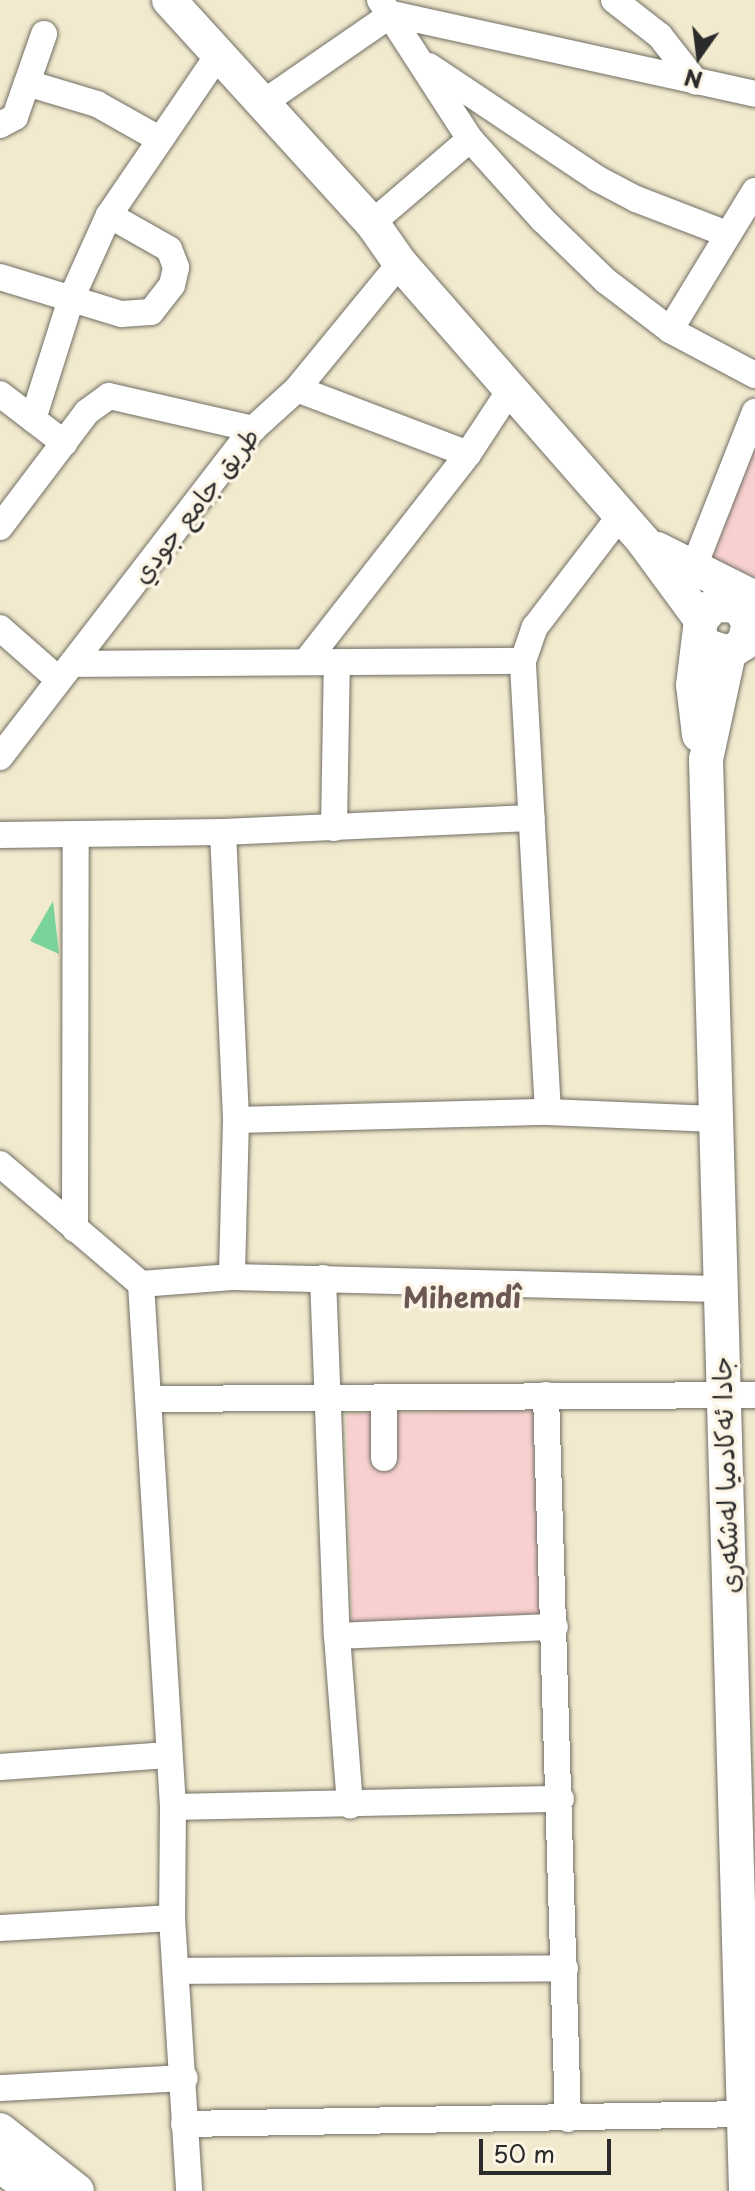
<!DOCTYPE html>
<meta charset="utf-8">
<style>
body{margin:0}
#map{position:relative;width:755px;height:2191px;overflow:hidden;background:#f2eace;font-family:"Playpen Sans","Playpen Sans Arabic",sans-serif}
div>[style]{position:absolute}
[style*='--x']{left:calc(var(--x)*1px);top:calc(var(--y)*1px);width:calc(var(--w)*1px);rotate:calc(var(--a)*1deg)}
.built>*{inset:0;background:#f7d0cf}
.green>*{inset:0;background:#7ad39a}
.roads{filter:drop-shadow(0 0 2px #716e64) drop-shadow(0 0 2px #716e64)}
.minor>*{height:26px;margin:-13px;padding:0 13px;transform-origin:13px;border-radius:13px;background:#fff}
.major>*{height:34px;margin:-17px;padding:0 17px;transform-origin:17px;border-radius:17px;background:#fff}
span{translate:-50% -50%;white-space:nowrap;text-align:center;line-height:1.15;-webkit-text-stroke:7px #fcf5e5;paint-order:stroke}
.street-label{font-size:26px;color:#2b2b2b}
.neighbourhood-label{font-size:28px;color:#6b5853;font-weight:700}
.north{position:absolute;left:659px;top:16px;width:80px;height:80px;-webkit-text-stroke:6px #fcf5e5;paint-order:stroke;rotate:194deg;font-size:22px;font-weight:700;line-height:32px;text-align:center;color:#2b2b2b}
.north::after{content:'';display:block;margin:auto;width:28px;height:36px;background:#2b2b2b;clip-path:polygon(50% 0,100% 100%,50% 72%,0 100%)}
.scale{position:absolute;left:479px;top:2139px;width:132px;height:36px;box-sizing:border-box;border:4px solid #2b2b2b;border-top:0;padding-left:10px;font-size:24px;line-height:28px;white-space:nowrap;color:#2b2b2b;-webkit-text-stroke:6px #fcf5e5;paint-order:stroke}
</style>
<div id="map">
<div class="built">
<div style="clip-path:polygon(755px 445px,755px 577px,712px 561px)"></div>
<div style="clip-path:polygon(538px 1409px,544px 1620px,352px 1625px,346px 1414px)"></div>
</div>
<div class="green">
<div style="clip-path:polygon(53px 901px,59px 954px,30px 941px)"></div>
</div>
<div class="roads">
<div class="minor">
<div style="--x:380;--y:0;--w:166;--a:57.1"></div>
<div style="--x:470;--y:139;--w:109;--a:48"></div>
<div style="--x:543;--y:220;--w:88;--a:44.1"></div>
<div style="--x:606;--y:281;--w:81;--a:37.4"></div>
<div style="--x:670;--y:330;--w:96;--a:27.9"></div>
<div style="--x:614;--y:0;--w:58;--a:38"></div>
<div style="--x:660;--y:36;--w:58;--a:52"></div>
<div style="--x:429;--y:66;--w:201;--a:33.8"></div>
<div style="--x:596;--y:178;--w:45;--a:27.7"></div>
<div style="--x:636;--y:199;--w:97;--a:21"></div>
<div style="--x:27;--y:83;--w:73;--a:16.7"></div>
<div style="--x:97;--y:104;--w:71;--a:29.4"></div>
<div style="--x:260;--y:105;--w:160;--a:-34.6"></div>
<div style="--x:392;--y:14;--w:372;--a:12.4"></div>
<div style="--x:0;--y:125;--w:17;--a:-28"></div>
<div style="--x:15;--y:117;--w:88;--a:-70.7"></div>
<div style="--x:372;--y:223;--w:129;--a:-40.6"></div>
<div style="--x:0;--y:277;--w:127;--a:17"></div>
<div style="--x:121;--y:314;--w:30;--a:-4"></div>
<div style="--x:151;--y:312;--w:34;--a:-52"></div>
<div style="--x:172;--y:285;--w:18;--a:-77"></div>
<div style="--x:176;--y:267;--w:19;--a:-111"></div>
<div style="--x:169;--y:249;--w:69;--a:-150.5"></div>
<div style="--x:670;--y:330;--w:163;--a:-58.6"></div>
<div style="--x:297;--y:389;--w:183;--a:20.8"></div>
<div style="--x:0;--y:394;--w:81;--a:37.4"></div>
<div style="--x:33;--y:419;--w:126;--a:-72.4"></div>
<div style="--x:71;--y:299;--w:92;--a:-65.7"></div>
<div style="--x:109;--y:215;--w:194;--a:-55.7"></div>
<div style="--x:0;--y:527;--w:144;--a:-52.9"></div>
<div style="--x:87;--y:412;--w:27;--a:-36"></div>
<div style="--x:109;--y:396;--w:148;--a:12.9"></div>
<div style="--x:693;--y:569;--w:169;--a:-68.5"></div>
<div style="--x:0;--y:628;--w:77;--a:41.3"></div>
<div style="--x:308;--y:659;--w:260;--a:-52"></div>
<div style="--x:468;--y:454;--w:77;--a:-56.7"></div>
<div style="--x:72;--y:664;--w:451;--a:-0.4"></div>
<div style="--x:0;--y:757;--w:414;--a:-52.4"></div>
<div style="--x:253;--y:429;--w:59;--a:-42.3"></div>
<div style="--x:297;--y:389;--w:163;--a:-50.7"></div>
<div style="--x:334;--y:828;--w:165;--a:-89"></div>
<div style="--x:223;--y:832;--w:288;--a:87.4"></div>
<div style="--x:236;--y:1120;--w:157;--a:91.5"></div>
<div style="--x:0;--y:835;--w:223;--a:-0.8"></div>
<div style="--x:223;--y:832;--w:309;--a:-2.6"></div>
<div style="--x:548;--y:1112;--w:452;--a:-93.2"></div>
<div style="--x:523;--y:661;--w:36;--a:-71"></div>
<div style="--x:535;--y:627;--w:138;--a:-52.6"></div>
<div style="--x:236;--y:1120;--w:312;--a:-1.5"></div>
<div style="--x:548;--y:1112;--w:166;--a:2.4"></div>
<div style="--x:0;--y:1164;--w:185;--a:40.4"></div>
<div style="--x:141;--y:1284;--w:524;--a:86.5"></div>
<div style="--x:173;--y:1807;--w:111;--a:90.5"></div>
<div style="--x:172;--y:1918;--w:274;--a:86.4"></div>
<div style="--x:75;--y:1229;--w:395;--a:-89.9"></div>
<div style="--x:323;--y:1278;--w:358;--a:87.8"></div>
<div style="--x:337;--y:1636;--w:170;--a:85.6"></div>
<div style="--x:141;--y:1284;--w:91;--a:-4.4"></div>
<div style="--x:232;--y:1277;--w:487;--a:1.4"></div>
<div style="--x:546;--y:1395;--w:724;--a:88.26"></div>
<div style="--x:384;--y:1397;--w:61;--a:90"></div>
<div style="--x:149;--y:1399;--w:606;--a:-0.38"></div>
<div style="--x:337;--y:1636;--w:218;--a:-2.4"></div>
<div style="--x:0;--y:1767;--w:166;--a:-4.1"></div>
<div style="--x:173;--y:1807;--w:388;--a:-1.2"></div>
<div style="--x:0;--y:1928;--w:172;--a:-3.3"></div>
<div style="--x:176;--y:1971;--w:389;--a:-0.4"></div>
<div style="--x:0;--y:2088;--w:185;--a:-3.1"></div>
<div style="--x:184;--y:2124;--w:559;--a:-1.02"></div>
</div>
<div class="major">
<div style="--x:169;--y:0;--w:302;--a:47.7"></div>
<div style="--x:372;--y:223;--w:49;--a:55"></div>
<div style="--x:400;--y:263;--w:369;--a:48.8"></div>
<div style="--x:643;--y:541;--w:98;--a:53.7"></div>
<div style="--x:657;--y:549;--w:110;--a:26.6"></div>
<div style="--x:729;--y:653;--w:108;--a:102.2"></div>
<div style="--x:706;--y:759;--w:1433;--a:88.4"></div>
<div style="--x:699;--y:735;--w:50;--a:-96.8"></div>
<div style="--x:693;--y:685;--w:65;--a:-83"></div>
<div style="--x:701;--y:620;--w:20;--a:-49"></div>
<div style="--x:714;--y:605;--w:24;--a:2"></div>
<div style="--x:738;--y:606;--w:20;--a:57"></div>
<div style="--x:749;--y:623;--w:21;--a:104"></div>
<div style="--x:744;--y:643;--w:18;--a:146"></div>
<div style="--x:729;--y:653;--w:20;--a:-162"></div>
<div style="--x:0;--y:2130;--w:98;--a:38.4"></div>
<div style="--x:0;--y:2165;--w:42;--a:38.2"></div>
</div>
</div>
<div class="street-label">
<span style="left:195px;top:505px;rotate:-52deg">طريق جامع جودي</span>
<span style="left:725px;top:1475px;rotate:-92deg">جادا ئه‌كادميا له‌شكه‌رى</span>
</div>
<div class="neighbourhood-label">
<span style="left:462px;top:1297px">Mihemdî</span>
</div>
<div class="north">N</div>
<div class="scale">50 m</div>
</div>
